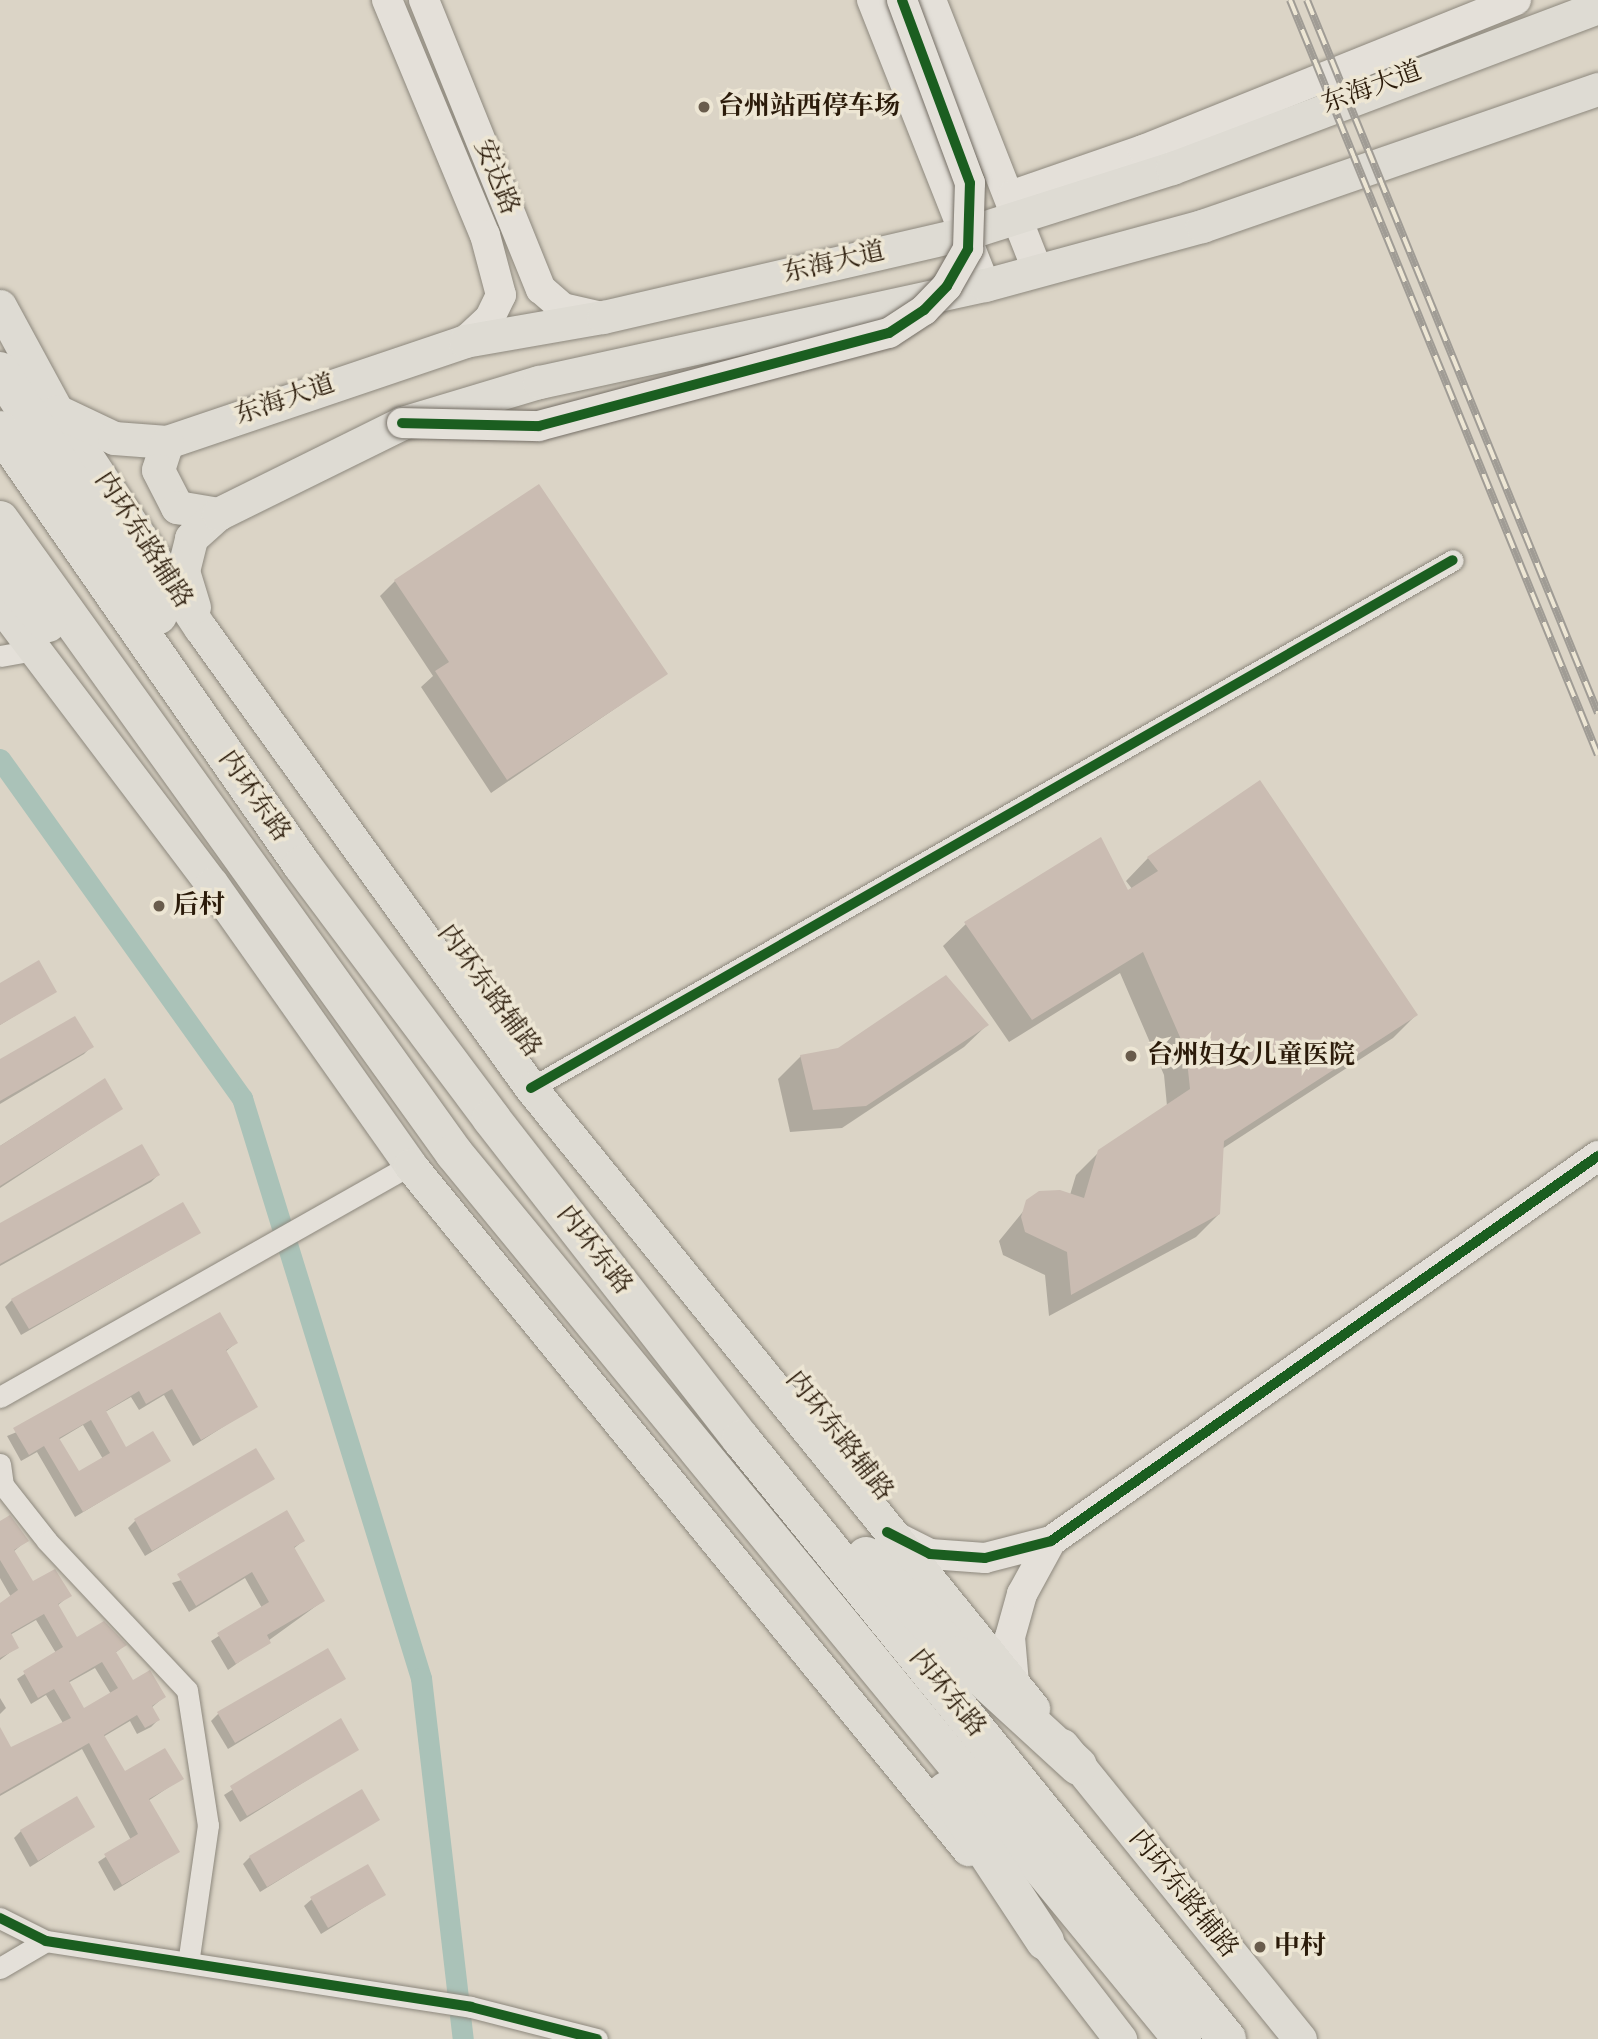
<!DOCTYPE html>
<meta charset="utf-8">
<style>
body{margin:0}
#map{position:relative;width:1598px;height:2039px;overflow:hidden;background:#dbd4c6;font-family:"IM FELL DW Pica","Noto Serif SC",serif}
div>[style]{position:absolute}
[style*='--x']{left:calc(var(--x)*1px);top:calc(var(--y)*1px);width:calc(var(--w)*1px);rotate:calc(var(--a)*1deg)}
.shadow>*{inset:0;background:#0003}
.canal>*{height:21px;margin:-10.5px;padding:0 10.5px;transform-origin:10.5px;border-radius:10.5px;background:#aac2b8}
.building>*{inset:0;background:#cabcb2}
.roads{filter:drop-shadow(0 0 2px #8d887d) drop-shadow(0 0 2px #8d887d)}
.street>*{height:21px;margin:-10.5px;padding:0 10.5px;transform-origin:10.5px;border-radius:10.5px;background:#e4e0d9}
.secondary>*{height:30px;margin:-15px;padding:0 15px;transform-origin:15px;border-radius:15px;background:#e4e0d9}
.primary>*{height:33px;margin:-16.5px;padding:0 16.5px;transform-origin:16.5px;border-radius:16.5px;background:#dedbd3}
.highway>*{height:38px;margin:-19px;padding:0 19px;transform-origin:19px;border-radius:19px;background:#dedbd3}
.rail>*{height:8px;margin-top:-4px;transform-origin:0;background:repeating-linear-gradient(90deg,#ede6d4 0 16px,#a09c95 0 32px);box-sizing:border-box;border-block:2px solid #a09c95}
.bridges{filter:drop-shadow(0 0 2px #746e65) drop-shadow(0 0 2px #746e65)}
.secondary-bridge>*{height:30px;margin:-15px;padding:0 15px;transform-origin:15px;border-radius:15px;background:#e4e0d9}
.cycleway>*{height:10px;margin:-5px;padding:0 5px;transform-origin:5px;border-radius:5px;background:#1b5e20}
.dots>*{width:19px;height:19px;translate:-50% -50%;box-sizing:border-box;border:4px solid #ede6d4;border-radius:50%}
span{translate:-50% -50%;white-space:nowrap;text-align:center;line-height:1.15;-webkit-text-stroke:7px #ede6d4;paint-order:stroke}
.street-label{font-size:26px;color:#2b1b0a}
.poi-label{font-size:26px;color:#2b1b0a;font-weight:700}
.left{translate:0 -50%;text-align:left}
</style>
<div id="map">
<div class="shadow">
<div style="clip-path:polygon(395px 581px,666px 674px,491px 793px,421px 687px,433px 676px,380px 596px)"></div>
<div style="clip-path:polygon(1148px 858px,1416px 1015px,1393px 1038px,1222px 1149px,1219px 1214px,1196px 1237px,1049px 1316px,1045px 1275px,1003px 1255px,999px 1241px,1039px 1192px,1070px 1195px,1076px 1175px,1099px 1152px,1167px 1106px,1164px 1075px,1120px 973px,1009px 1042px,943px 946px,966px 924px,1128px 893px,1133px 890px,1126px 881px)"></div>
<div style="clip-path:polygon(0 986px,55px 991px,0 1025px)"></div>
<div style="clip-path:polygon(987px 1025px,964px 1047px,842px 1128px,790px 1132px,778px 1079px,801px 1056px)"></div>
<div style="clip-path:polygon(91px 1047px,84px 1054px,0 1104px,0 1064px)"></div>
<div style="clip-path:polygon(104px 1080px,121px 1109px,0 1188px,0 1146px)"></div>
<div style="clip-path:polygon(158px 1175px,151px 1182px,0 1266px,0 1225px)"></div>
<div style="clip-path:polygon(199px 1233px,21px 1335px,5px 1307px,12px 1300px)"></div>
<div style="clip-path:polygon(evenodd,236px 1343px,225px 1352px,256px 1406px,193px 1446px,164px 1395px,139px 1410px,131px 1397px,105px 1412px,126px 1449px,168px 1461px,75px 1517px,37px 1452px,21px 1461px,7px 1436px,236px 1343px,83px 1425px,103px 1459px,78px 1474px,58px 1440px,83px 1425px)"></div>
<div style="clip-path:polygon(272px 1479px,145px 1556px,128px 1528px,135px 1521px)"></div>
<div style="clip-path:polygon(evenodd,0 1523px,26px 1541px,13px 1552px,33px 1584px,70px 1595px,57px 1606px,77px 1640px,125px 1645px,115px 1653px,132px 1682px,164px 1697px,151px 1708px,158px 1720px,151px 1727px,137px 1734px,130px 1721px,103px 1737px,124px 1773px,181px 1779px,148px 1801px,178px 1852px,114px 1891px,98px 1862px,131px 1840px,82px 1749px,0 1796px,0 1731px,10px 1749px,63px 1723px,46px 1695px,31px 1704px,17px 1679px,56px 1653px,36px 1620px,10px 1635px,17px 1647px,0 1660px,0 1604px,11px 1597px,0 1578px,0 1523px,95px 1668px,111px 1694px,84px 1710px,68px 1683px,95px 1668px)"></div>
<div style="clip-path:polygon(303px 1541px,293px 1549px,323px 1601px,228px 1670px,211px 1641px,262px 1608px,245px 1578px,189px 1612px,172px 1583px)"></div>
<div style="clip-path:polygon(344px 1679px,228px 1749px,211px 1721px,218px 1714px)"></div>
<div style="clip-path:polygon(0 1698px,6px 1708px,0 1714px)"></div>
<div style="clip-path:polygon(340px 1721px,357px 1749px,240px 1822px,224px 1795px)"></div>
<div style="clip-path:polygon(378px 1819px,260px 1892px,243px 1864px,250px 1857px)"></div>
<div style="clip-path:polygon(93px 1827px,30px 1867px,14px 1838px,21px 1831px)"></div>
<div style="clip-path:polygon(384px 1895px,321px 1934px,304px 1906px,312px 1899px)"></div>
</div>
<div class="canal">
<div style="--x:0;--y:759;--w:417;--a:54.5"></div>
<div style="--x:242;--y:1098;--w:607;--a:72.85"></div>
<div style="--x:421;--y:1678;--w:363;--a:83.4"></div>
</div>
<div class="building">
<div style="clip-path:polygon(539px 484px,668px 674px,507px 780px,435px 671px,449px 662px,394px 580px)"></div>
<div style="clip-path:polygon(1260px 780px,1418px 1015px,1224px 1141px,1220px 1214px,1071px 1295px,1067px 1252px,1025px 1232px,1021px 1217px,1026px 1200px,1039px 1191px,1060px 1190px,1084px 1198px,1098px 1150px,1190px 1089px,1186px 1051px,1143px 952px,1032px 1020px,964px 922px,1101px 837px,1128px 890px,1158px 871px,1147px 857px)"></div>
<div style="clip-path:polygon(39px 960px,57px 992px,0 1025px,0 983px)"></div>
<div style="clip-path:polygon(946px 975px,989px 1025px,866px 1106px,813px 1110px,800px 1055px,838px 1048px)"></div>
<div style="clip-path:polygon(75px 1016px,94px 1047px,0 1101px,0 1059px)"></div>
<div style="clip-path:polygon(105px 1078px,123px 1109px,0 1186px,0 1146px)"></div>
<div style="clip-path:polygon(142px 1144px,160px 1175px,0 1264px,0 1223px)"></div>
<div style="clip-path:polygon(183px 1202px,201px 1233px,29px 1329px,11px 1299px)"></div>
<div style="clip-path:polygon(evenodd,220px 1312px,238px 1343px,226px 1350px,258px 1407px,201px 1440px,172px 1389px,146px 1404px,139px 1391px,106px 1411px,126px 1447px,153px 1431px,171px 1461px,83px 1512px,44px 1446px,29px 1455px,13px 1428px,220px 1312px,91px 1420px,110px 1453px,79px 1471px,59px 1438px,91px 1420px)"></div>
<div style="clip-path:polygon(256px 1448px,275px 1479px,152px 1551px,134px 1519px)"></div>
<div style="clip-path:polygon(287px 1510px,305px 1541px,294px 1547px,325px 1601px,267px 1635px,271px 1643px,236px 1664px,217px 1633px,269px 1602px,252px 1572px,196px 1606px,177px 1574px)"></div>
<div style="clip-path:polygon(evenodd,10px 1515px,29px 1541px,14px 1550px,33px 1581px,55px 1569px,72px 1596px,58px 1604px,77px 1637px,104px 1621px,127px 1645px,116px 1652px,133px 1680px,150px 1670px,166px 1697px,152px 1706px,160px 1720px,145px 1728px,137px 1715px,104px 1735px,125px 1771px,165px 1748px,184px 1779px,149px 1799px,180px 1852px,122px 1885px,104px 1854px,138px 1834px,89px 1743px,0 1794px,0 1727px,11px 1747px,71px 1718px,54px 1689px,38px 1698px,23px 1671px,63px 1647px,44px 1614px,11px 1633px,19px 1648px,0 1658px,0 1603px,18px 1590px,0 1560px,0 1521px,10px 1515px,102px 1662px,118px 1688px,84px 1708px,69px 1681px,102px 1662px)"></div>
<div style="clip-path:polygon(328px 1648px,346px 1679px,235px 1743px,217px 1712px)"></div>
<div style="clip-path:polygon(341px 1718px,359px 1750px,247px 1816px,230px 1786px)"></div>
<div style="clip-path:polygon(362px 1789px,380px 1820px,267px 1887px,249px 1856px)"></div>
<div style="clip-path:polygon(77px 1796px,95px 1827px,38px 1861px,20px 1830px)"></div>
<div style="clip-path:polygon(368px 1864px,386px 1895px,328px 1928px,310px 1897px)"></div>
</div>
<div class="roads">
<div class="street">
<div style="--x:0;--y:656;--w:40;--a:-10"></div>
<div style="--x:531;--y:1088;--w:1062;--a:-29.8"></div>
<div style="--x:0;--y:1397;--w:471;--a:-29.5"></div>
<div style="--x:0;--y:1464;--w:21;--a:82"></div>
<div style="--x:3;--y:1485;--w:71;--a:51.8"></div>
<div style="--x:47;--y:1541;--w:204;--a:46.8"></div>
<div style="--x:187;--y:1690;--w:137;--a:81.2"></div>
<div style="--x:208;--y:1825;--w:139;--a:98.2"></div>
<div style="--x:0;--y:1918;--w:51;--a:26.6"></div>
<div style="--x:46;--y:1941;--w:430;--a:8.8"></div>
<div style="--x:471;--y:2007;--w:130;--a:14.3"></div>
<div style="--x:0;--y:1968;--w:53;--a:-30.4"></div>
</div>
<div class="secondary">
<div style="--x:387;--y:0;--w:255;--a:67.4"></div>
<div style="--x:485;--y:235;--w:62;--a:75.1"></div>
<div style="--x:501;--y:295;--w:25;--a:116"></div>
<div style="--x:490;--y:318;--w:34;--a:137"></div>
<div style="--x:424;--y:0;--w:312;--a:68"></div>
<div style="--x:541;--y:289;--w:29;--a:41"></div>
<div style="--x:563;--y:308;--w:37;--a:13"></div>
<div style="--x:872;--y:0;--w:307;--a:68.4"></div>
<div style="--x:931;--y:0;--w:289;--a:68.5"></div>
<div style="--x:1013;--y:195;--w:138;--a:-19.1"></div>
<div style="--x:1143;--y:150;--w:402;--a:-21.9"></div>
<div style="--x:894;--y:1536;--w:40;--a:26.6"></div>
<div style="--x:930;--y:1554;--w:55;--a:4.2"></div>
<div style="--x:985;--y:1558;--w:68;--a:-14.4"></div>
<div style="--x:1051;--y:1541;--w:669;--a:-35.14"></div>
<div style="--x:1014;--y:1683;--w:46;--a:-95"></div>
<div style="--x:1010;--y:1637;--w:45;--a:-74.4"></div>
<div style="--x:1022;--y:1594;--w:60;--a:-61.3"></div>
</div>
<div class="primary">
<div style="--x:0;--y:306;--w:119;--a:61.5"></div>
<div style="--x:57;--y:411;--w:261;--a:56.6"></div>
<div style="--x:201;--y:629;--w:565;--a:54.29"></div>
<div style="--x:531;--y:1088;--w:798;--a:51"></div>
<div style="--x:57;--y:411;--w:63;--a:25.3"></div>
<div style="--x:114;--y:438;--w:53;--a:4.3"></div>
<div style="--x:167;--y:442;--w:315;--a:-18.7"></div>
<div style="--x:465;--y:341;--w:140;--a:-9.9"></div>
<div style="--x:603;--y:317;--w:374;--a:-13"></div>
<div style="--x:967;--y:233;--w:215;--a:-17.6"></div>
<div style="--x:1172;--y:168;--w:455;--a:-20.7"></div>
<div style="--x:167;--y:442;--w:29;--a:108"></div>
<div style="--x:158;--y:470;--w:42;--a:62.8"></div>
<div style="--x:177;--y:507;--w:42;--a:9.7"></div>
<div style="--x:0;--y:604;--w:351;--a:52.9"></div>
<div style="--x:212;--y:884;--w:344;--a:54.8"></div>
<div style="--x:410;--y:1165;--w:883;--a:50.79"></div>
<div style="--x:194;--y:607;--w:38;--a:-107"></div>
<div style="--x:183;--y:571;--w:34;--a:-76"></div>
<div style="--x:191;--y:538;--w:36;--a:-42"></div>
<div style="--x:218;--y:514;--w:205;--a:-26.3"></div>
<div style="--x:402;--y:423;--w:143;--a:-16.7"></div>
<div style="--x:539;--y:382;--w:456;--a:-12.3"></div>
<div style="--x:985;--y:285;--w:225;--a:-15.2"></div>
<div style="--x:1202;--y:226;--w:419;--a:-19.1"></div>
<div style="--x:1062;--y:1745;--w:378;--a:51"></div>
<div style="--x:1030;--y:1922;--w:148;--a:52.4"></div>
</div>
<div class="highway">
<div style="--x:0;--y:371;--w:291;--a:57.1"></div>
<div style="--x:0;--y:430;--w:530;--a:55.23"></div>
<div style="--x:302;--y:865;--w:316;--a:53.2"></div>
<div style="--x:491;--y:1118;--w:407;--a:52.1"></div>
<div style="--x:741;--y:1439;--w:772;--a:50.99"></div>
<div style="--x:0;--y:520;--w:779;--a:54.35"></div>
<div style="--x:454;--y:1153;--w:1147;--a:50.59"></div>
<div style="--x:0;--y:569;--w:72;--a:49"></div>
<div style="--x:866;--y:1556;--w:134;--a:47.4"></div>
<div style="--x:957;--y:1655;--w:164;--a:42.5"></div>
<div style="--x:946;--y:1791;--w:180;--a:56.6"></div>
</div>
</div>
<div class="rail">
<div style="--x:1290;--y:0;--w:815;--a:67.81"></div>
<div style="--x:1307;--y:0;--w:770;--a:67.8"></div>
</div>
<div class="bridges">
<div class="secondary-bridge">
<div style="--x:402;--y:423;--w:137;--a:1.3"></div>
<div style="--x:539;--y:426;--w:362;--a:-14.9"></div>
<div style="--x:889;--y:333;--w:42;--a:-33.3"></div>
<div style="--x:924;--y:310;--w:33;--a:-46"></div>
<div style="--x:947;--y:286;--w:43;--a:-60.4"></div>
<div style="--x:968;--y:249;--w:66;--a:-88.3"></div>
<div style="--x:970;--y:183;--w:195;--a:-110.4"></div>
</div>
</div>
<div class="cycleway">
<div style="--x:402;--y:423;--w:137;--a:1.3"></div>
<div style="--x:539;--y:426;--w:362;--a:-14.9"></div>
<div style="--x:889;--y:333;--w:42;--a:-33.3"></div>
<div style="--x:924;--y:310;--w:33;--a:-46"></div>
<div style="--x:947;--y:286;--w:43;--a:-60.4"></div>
<div style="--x:968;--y:249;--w:66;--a:-88.3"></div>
<div style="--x:970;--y:183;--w:195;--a:-110.4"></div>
<div style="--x:531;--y:1088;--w:1062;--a:-29.8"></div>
<div style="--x:887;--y:1532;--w:48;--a:27.1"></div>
<div style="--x:930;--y:1554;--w:55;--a:4.2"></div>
<div style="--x:985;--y:1558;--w:68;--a:-14.4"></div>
<div style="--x:1051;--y:1541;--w:669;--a:-35.14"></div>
<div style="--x:0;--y:1918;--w:51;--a:26.6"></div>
<div style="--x:46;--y:1941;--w:430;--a:8.8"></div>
<div style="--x:471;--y:2007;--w:130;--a:14.3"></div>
</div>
<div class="dots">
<div style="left:704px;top:107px;background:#695c4c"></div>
<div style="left:159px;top:906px;background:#695c4c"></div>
<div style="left:1131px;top:1056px;background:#695c4c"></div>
<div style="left:1260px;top:1947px;background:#695c4c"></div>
</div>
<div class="street-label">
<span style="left:1372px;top:88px;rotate:-20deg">东海大道</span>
<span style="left:496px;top:177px;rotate:68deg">安达路</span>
<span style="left:834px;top:263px;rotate:-13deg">东海大道</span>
<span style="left:285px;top:400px;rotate:-19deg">东海大道</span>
<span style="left:143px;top:540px;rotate:57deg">内环东路辅路</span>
<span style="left:254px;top:796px;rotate:55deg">内环东路</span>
<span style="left:489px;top:991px;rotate:54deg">内环东路辅路</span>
<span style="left:594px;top:1250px;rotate:52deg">内环东路</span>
<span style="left:839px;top:1436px;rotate:52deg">内环东路辅路</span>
<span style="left:947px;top:1693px;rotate:51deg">内环东路</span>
<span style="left:1183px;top:1894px;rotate:51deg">内环东路辅路</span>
</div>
<div class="poi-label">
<span class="left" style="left:718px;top:107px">台州站西停车场</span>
<span class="left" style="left:173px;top:906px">后村</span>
<span class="left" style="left:1147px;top:1056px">台州妇女儿童医院</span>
<span class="left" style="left:1274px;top:1947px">中村</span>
</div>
</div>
